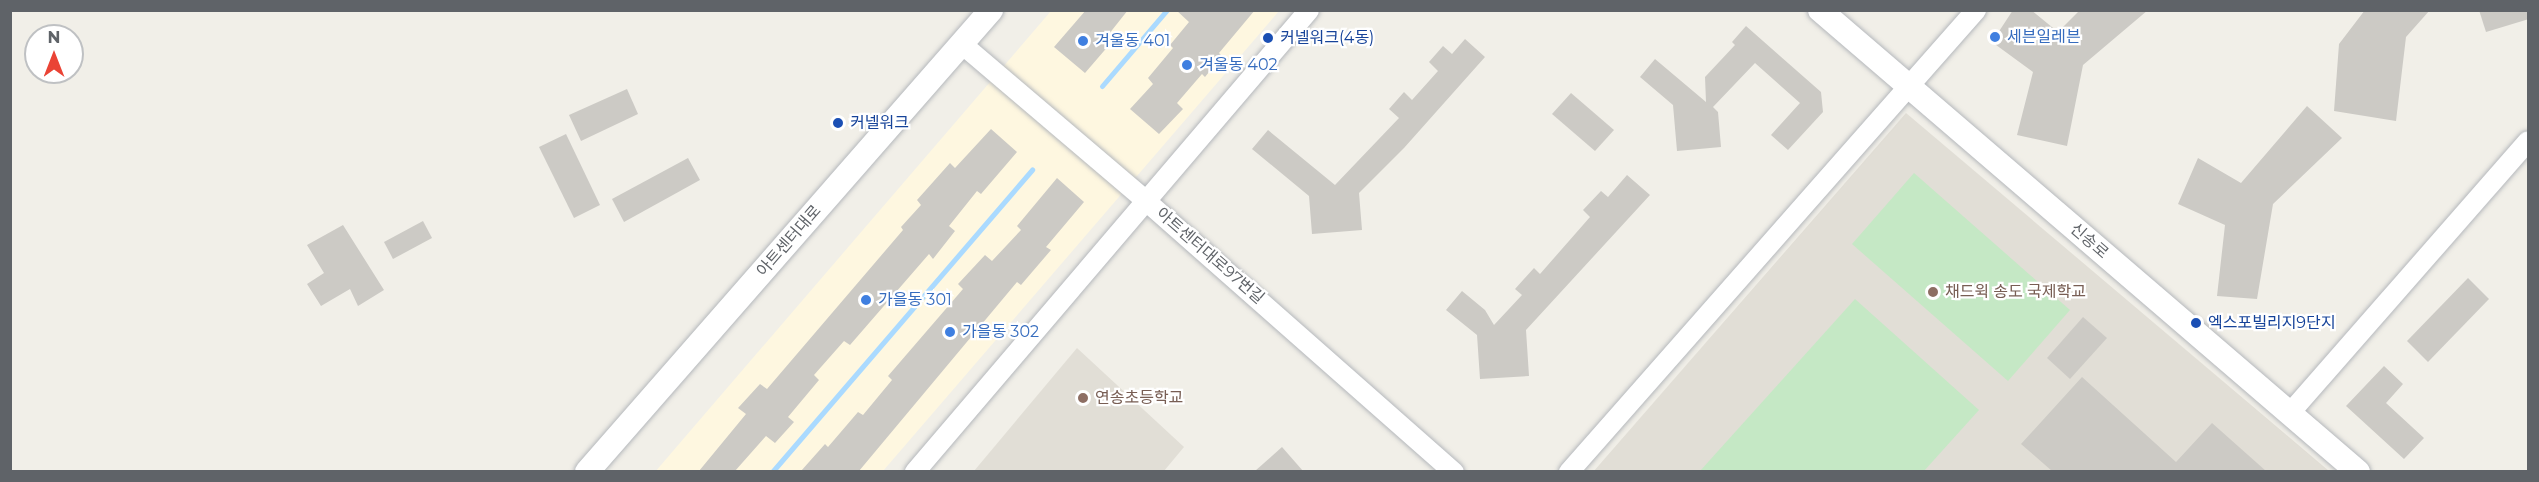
<!DOCTYPE html>
<meta charset="utf-8">
<style>
body{margin:0}
#map{position:relative;width:2539px;height:482px;overflow:hidden;background:#f1efe8;font-family:Montserrat,"Noto Sans KR",sans-serif}
div>[style]{position:absolute}
[style*='--x']{left:calc(var(--x)*1px);top:calc(var(--y)*1px);width:calc(var(--w)*1px);rotate:calc(var(--a)*1deg)}
.commercial>*{inset:0;background:#fef7e0}
.education>*{inset:0;background:#e1ded6}
.green>*{inset:0;background:#c5e8c5}
.stream>*{height:5px;margin:-2.5px;padding:0 2.5px;transform-origin:2.5px;border-radius:2.5px;background:#aadaff}
.building>*{inset:0;background:#cccac5}
.roads{filter:drop-shadow(0 0 2px #b5b8bc) drop-shadow(0 0 2px #b5b8bc)}
.minor>*{height:20px;margin:-10px;padding:0 10px;transform-origin:10px;border-radius:10px;background:#fff}
.tertiary>*{height:24px;margin:-12px;padding:0 12px;transform-origin:12px;border-radius:12px;background:#fff}
.dots>*{width:16px;height:16px;translate:-50% -50%;box-sizing:border-box;border:3px solid #fff;border-radius:50%}
span{translate:-50% -50%;white-space:nowrap;text-align:center;line-height:1.15;-webkit-text-stroke:4.5px #fff;paint-order:stroke}
.shop-label{font-size:16px;color:#366cbe}
.left{translate:0 -50%;text-align:left}
.transit-label{font-size:16px;color:#164399}
.street-label{font-size:16px;color:#5f6368}
.education-label{font-size:16px;color:#785e54}
.frame{position:absolute;inset:0;border:12px solid #5f6368;pointer-events:none}
.north{position:absolute;left:24px;top:24px;width:60px;height:60px;box-sizing:border-box;background:#fff;border:2px solid #bfc1c3;border-radius:50%;rotate:0deg;font-size:16px;font-weight:700;line-height:24px;text-align:center;color:#5f6368}
.north::after{content:'';display:block;margin:auto;width:21px;height:27px;background:#ea4335;clip-path:polygon(50% 0,100% 100%,50% 72%,0 100%)}
</style>
<div id="map">
<div class="commercial">
<div style="clip-path:polygon(1051px 11px,1279px 11px,883px 471px,655px 472px)"></div>
</div>
<div class="education">
<div style="clip-path:polygon(1906px 113px,2329px 471px,1593px 472px)"></div>
<div style="clip-path:polygon(1077px 348px,1184px 447px,1164px 471px,974px 471px)"></div>
</div>
<div class="green">
<div style="clip-path:polygon(1914px 173px,2070px 310px,2008px 381px,1852px 244px)"></div>
<div style="clip-path:polygon(1855px 299px,1979px 410px,1924px 471px,1700px 471px)"></div>
</div>
<div class="stream">
<div style="--x:1102;--y:86;--w:100;--a:-49.5"></div>
<div style="--x:772;--y:472;--w:399;--a:-49.3"></div>
</div>
<div class="building">
<div style="clip-path:polygon(1086px 10px,1128px 10px,1105px 39px,1110px 44px,1085px 73px,1054px 47px)"></div>
<div style="clip-path:polygon(1176px 10px,1255px 10px,1219px 53px,1222px 56px,1205px 77px,1202px 74px,1177px 103px,1183px 109px,1159px 134px,1130px 109px,1153px 84px,1148px 78px,1173px 48px,1170px 45px,1189px 22px)"></div>
<div style="clip-path:polygon(2013px 10px,2031px 10px,2058px 32px,2080px 10px,2148px 10px,2083px 65px,2067px 146px,2017px 135px,2033px 72px,1992px 42px)"></div>
<div style="clip-path:polygon(2365px 10px,2430px 10px,2406px 37px,2396px 121px,2334px 111px,2339px 44px)"></div>
<div style="clip-path:polygon(2479px 10px,2529px 10px,2529px 19px,2486px 32px)"></div>
<div style="clip-path:polygon(1746px 26px,1821px 92px,1823px 112px,1788px 150px,1771px 135px,1800px 103px,1755px 63px,1713px 107px,1718px 112px,1721px 147px,1677px 151px,1673px 105px,1640px 77px,1655px 59px,1706px 102px,1705px 77px,1735px 45px,1732px 42px)"></div>
<div style="clip-path:polygon(1465px 39px,1485px 57px,1404px 148px,1359px 193px,1362px 230px,1312px 234px,1309px 196px,1252px 149px,1268px 130px,1335px 185px,1399px 118px,1389px 109px,1404px 92px,1412px 100px,1438px 71px,1429px 62px,1443px 46px,1452px 54px)"></div>
<div style="clip-path:polygon(627px 89px,638px 114px,581px 141px,569px 115px)"></div>
<div style="clip-path:polygon(1571px 93px,1614px 130px,1595px 151px,1552px 114px)"></div>
<div style="clip-path:polygon(2307px 106px,2342px 138px,2273px 204px,2257px 299px,2217px 296px,2225px 225px,2178px 204px,2198px 158px,2241px 183px)"></div>
<div style="clip-path:polygon(991px 129px,1017px 152px,981px 194px,977px 191px,949px 226px,955px 231px,933px 259px,929px 254px,850px 345px,844px 341px,814px 375px,819px 380px,788px 417px,794px 422px,775px 443px,766px 436px,735px 471px,699px 471px,746px 414px,738px 408px,760px 384px,767px 389px,903px 230px,901px 227px,921px 205px,917px 200px,950px 163px,955px 168px)"></div>
<div style="clip-path:polygon(566px 134px,600px 205px,574px 218px,539px 147px)"></div>
<div style="clip-path:polygon(688px 158px,700px 180px,624px 222px,612px 199px)"></div>
<div style="clip-path:polygon(1627px 175px,1650px 195px,1526px 330px,1529px 376px,1480px 379px,1477px 335px,1446px 310px,1462px 291px,1485px 310px,1494px 325px,1522px 295px,1515px 289px,1534px 268px,1540px 274px,1590px 217px,1583px 210px,1601px 191px,1608px 197px)"></div>
<div style="clip-path:polygon(1057px 178px,1084px 202px,1046px 247px,1051px 250px,1021px 285px,1017px 282px,859px 471px,801px 471px,825px 444px,828px 447px,858px 412px,863px 415px,892px 380px,888px 376px,963px 289px,958px 284px,985px 255px,992px 261px,1021px 230px,1017px 226px)"></div>
<div style="clip-path:polygon(423px 221px,432px 238px,393px 259px,384px 242px)"></div>
<div style="clip-path:polygon(343px 225px,384px 290px,358px 306px,350px 289px,321px 306px,307px 284px,324px 273px,307px 245px)"></div>
<div style="clip-path:polygon(2468px 278px,2489px 299px,2428px 362px,2407px 341px)"></div>
<div style="clip-path:polygon(2083px 317px,2107px 338px,2070px 379px,2047px 358px)"></div>
<div style="clip-path:polygon(2384px 366px,2403px 384px,2386px 403px,2424px 438px,2404px 459px,2346px 406px)"></div>
<div style="clip-path:polygon(2082px 377px,2176px 462px,2212px 423px,2266px 471px,2052px 471px,2021px 444px)"></div>
<div style="clip-path:polygon(1282px 447px,1303px 471px,1255px 471px)"></div>
</div>
<div class="roads">
<div class="minor">
<div style="--x:962;--y:44;--w:240;--a:40.4"></div>
<div style="--x:1145;--y:200;--w:412;--a:41.4"></div>
<div style="--x:2290;--y:413;--w:361;--a:-48.8"></div>
<div style="--x:915;--y:472;--w:607;--a:-49.54"></div>
<div style="--x:1569;--y:472;--w:616;--a:-48.62"></div>
</div>
<div class="tertiary">
<div style="--x:1820;--y:10;--w:709;--a:40.65"></div>
<div style="--x:587;--y:472;--w:614;--a:-48.83"></div>
</div>
</div>
<div class="dots">
<div style="left:1995px;top:37px;background:#3f7fe0"></div>
<div style="left:1268px;top:38px;background:#1a4fb4"></div>
<div style="left:1083px;top:41px;background:#3f7fe0"></div>
<div style="left:1187px;top:65px;background:#3f7fe0"></div>
<div style="left:838px;top:123px;background:#1a4fb4"></div>
<div style="left:1933px;top:292px;background:#8d6e63"></div>
<div style="left:866px;top:300px;background:#3f7fe0"></div>
<div style="left:2196px;top:323px;background:#1a4fb4"></div>
<div style="left:950px;top:332px;background:#3f7fe0"></div>
<div style="left:1083px;top:398px;background:#8d6e63"></div>
</div>
<div class="shop-label">
<span class="left" style="left:2007px;top:37px">세븐일레븐</span>
<span class="left" style="left:1095px;top:41px">겨울동 401</span>
<span class="left" style="left:1199px;top:65px">겨울동 402</span>
<span class="left" style="left:878px;top:300px">가을동 301</span>
<span class="left" style="left:962px;top:332px">가을동 302</span>
</div>
<div class="transit-label">
<span class="left" style="left:1280px;top:38px">커넬워크(4동)</span>
<span class="left" style="left:850px;top:123px">커넬워크</span>
<span class="left" style="left:2208px;top:323px">엑스포빌리지9단지</span>
</div>
<div class="street-label">
<span style="left:789px;top:241px;rotate:-49deg">아트센터대로</span>
<span style="left:2089px;top:241px;rotate:41deg">신송로</span>
<span style="left:1210px;top:256px;rotate:41deg">아트센터대로97번길</span>
</div>
<div class="education-label">
<span class="left" style="left:1945px;top:292px">채드윅 송도 국제학교</span>
<span class="left" style="left:1095px;top:398px">연송초등학교</span>
</div>
<div class="frame"></div>
<div class="north">N</div>
</div>
